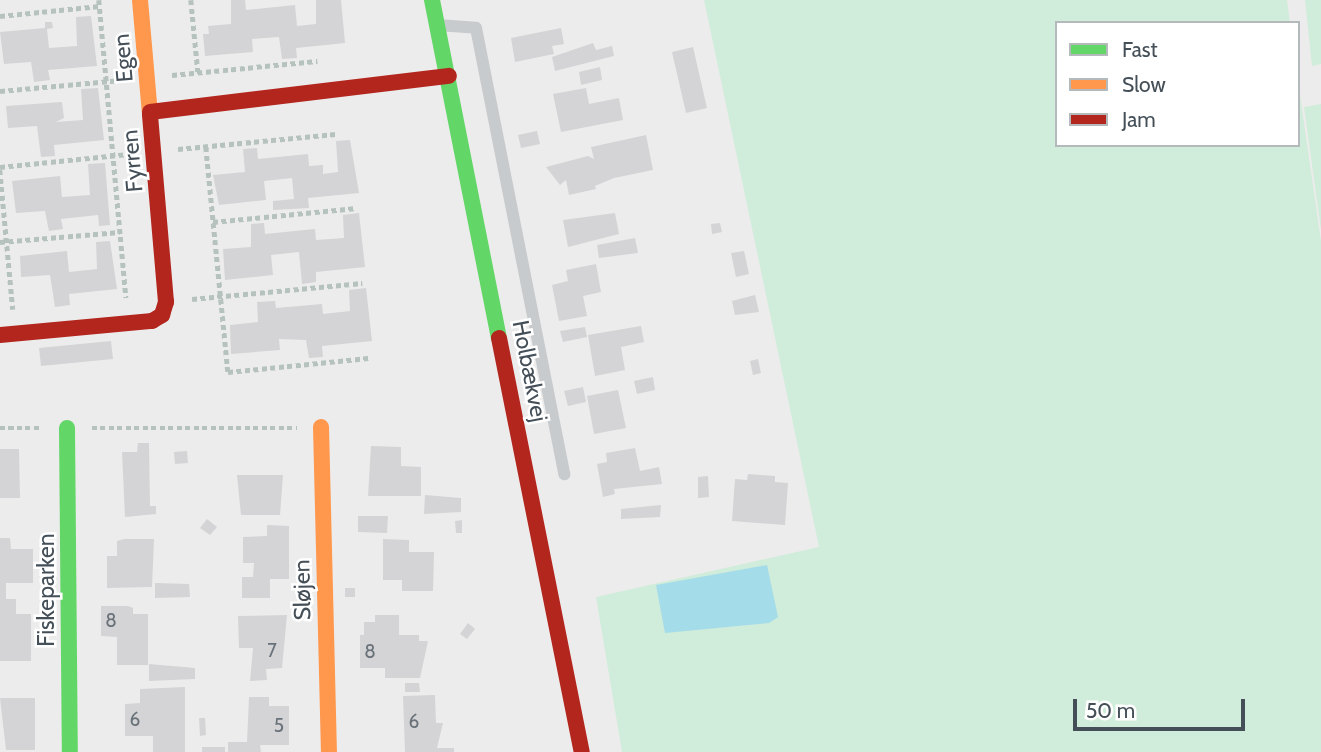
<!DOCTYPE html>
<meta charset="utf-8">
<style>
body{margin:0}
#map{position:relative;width:1321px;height:752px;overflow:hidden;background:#edecec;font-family:Cabin,sans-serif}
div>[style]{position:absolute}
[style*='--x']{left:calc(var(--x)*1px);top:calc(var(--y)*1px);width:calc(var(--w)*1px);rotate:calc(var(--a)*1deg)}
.green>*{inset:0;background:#d0ecda}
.water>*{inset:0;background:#a5dcea}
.building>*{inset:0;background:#d4d4d6}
.path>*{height:4.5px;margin-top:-2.25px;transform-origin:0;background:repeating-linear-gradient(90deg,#b5c2bd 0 5px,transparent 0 8.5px)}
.lane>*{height:12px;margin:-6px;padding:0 6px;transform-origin:6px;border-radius:6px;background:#c8cbcd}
.fast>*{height:16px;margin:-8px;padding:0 8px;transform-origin:8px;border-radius:8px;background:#63d668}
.slow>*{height:16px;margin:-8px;padding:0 8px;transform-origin:8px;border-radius:8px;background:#ff974d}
.jam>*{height:16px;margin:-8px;padding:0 8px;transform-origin:8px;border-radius:8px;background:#b3261e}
span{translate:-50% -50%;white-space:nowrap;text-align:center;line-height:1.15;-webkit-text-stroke:5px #fff;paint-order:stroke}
.number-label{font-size:19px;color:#6a7279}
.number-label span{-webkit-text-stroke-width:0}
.street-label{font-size:23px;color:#444f58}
.legend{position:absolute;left:1055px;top:21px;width:245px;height:126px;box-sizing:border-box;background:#fff;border:2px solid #b4b9bc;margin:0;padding:9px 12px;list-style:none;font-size:21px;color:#444f58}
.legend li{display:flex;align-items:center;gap:14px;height:35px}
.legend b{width:35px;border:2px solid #b4b9bc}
.scale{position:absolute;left:1073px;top:699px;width:172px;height:32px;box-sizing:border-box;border:4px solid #444f58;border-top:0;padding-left:9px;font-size:21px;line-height:24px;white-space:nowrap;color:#444f58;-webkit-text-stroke:5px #fff;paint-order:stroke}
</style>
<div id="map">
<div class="green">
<div style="clip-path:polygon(704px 0,1287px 0,1290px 23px,1057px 23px,1057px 145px,1298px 145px,1298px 81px,1321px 241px,1321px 752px,622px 752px,596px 597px,819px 547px)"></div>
<div style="clip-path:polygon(1305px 0,1321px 0,1321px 64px,1312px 66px)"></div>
<div style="clip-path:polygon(1321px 104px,1321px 230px,1304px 107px)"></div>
</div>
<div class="water">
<div style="clip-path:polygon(767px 565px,778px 617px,769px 623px,665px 633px,656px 585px)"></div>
</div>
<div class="building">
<div style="clip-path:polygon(231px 0,245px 0,246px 10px,295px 5px,297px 26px,316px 24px,316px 0,341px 0,345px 43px,296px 48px,297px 58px,282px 59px,279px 37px,252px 39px,253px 52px,205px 56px,203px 34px,209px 34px,208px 26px,231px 24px)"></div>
<div style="clip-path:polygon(91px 16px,97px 66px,48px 70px,50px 80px,34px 82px,31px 62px,4px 64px,0 32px,45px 28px,45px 22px,52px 22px,53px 28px,47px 29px,49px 48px,77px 46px,76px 17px)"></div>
<div style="clip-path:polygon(561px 28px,564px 44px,552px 46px,554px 54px,515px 62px,511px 38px)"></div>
<div style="clip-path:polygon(593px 43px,596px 50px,612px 46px,614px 56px,555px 71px,552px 57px)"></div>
<div style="clip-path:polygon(693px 47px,707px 108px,686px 113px,672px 52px)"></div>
<div style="clip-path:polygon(600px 67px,602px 80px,581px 85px,579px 72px)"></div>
<div style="clip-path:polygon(98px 88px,104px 140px,54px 145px,55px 156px,41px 157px,37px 126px,8px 128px,6px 106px,62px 102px,64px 118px,56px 122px,83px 120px,81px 89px)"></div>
<div style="clip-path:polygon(586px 88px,589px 104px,619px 98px,623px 120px,561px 132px,553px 94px)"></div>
<div style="clip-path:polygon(537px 131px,540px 144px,521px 148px,518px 135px)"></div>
<div style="clip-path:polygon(646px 135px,653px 170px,614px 178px,595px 186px,596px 189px,569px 195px,566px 180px,560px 185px,546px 167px,588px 156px,594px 159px,591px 147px)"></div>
<div style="clip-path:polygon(350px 140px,359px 193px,308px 198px,309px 208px,273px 210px,273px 201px,294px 199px,292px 178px,264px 181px,266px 200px,219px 205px,213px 175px,245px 172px,243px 149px,257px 148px,258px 159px,308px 154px,309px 166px,323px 165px,323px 174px,338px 172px,336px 141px)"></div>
<div style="clip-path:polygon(105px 163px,110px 225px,99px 226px,98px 215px,61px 219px,63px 229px,49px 231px,45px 211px,16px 213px,12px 181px,60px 176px,62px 197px,90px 195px,88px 164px)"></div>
<div style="clip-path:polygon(359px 213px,365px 267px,316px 272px,316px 282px,302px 284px,299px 252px,271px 255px,273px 275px,225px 280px,223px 249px,251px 247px,251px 224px,264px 223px,265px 234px,315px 229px,316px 240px,344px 238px,343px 215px)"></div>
<div style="clip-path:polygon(615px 213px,619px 234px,568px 247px,563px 220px)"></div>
<div style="clip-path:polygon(720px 223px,722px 232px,712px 234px,711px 224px)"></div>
<div style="clip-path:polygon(635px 238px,638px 253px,599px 258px,597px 245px)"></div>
<div style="clip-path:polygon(110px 241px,117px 289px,69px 294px,70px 305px,55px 307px,50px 275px,21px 277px,20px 256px,67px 251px,69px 272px,97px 269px,96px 242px)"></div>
<div style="clip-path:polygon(744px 251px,749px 274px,736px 277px,731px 253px)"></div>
<div style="clip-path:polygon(596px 264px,601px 292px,583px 296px,587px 316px,559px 321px,552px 285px,568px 281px,566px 270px)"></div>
<div style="clip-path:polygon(366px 288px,372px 341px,322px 346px,323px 357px,309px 358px,306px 340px,279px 339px,280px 350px,231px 354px,230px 325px,258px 322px,257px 302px,275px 301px,276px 308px,322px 304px,323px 314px,350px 311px,349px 290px)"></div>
<div style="clip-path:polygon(755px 295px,759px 312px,735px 315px,732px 301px)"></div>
<div style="clip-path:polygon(641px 326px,644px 342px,621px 347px,625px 370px,595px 376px,588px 335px)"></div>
<div style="clip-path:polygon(585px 327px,587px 337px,563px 342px,560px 331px)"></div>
<div style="clip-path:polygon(111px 341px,113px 359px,41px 366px,39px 348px)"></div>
<div style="clip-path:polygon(758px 359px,761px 373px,753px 375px,750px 361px)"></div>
<div style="clip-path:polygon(653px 377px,655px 390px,637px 394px,634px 381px)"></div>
<div style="clip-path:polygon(583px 387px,586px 402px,568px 406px,564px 391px)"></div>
<div style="clip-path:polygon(618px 390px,626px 428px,594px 434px,587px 396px)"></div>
<div style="clip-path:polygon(138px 443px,149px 443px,150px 506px,156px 506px,156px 514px,125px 517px,122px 452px,137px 452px)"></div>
<div style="clip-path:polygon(371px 446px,401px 447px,401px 466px,421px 467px,421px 496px,368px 496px)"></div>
<div style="clip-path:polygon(635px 448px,640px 471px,659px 467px,662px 484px,614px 489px,615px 494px,603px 497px,597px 464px,607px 462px,606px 453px)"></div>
<div style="clip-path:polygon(0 449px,19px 449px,20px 498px,0 498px)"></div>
<div style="clip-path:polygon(187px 451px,188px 463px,175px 464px,174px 452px)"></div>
<div style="clip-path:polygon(748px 474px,775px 476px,775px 482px,788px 483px,785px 525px,732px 521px,735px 479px,747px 480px)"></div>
<div style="clip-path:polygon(237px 475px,283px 475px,280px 515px,241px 515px)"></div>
<div style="clip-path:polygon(708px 476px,709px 497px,698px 498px,698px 477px)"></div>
<div style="clip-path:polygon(425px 495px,461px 498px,461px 512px,424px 514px)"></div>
<div style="clip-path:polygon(661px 505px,660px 517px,621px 519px,621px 509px)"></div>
<div style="clip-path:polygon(358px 516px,388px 516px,387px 533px,358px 532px)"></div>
<div style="clip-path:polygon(207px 519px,217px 527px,210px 535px,200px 528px)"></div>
<div style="clip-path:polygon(462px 520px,462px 533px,456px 533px,455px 521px)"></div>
<div style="clip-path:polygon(267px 525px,289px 526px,289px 579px,270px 579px,270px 598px,242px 598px,242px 577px,253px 577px,254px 563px,243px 563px,243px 537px,267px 536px)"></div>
<div style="clip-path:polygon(0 538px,10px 538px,11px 549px,33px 549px,33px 583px,6px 583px,6px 599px,16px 599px,16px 614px,31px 614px,31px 661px,0 661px)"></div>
<div style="clip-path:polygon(124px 539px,154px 539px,152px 587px,107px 588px,107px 556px,117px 556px,117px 541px)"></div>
<div style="clip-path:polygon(383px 539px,409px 540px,409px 552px,434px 552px,433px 591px,402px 591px,402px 580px,383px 580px)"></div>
<div style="clip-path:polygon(155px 583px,189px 584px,190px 597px,155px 598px)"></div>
<div style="clip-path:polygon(345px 588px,355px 588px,355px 597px,345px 597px)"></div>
<div style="clip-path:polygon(101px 606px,128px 606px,133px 608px,133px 614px,148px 614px,148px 665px,117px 665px,117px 637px,101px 636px)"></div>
<div style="clip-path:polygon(287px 615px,282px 668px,266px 669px,267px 680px,250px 681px,253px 648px,239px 648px,238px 616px)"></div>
<div style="clip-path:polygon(375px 615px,399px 615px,399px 635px,419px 635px,419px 641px,428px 641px,420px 678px,385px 678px,385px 668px,360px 668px,360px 635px,364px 635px,364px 622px,375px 622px)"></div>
<div style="clip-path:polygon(468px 623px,475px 629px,467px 639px,460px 634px)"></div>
<div style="clip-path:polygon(149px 664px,195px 668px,195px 679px,149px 681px)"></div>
<div style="clip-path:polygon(405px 683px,419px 683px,420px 692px,405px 692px)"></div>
<div style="clip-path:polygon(185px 687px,185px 752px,153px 752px,153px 736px,125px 736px,125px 704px,140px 703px,140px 689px)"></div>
<div style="clip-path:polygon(435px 695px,436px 723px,443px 723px,437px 748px,454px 748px,454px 752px,405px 752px,403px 696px)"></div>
<div style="clip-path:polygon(249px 697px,269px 697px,269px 706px,289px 706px,289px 745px,260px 745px,261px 752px,228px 752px,228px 742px,247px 742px)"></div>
<div style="clip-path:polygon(0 698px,35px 698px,35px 750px,6px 750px)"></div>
<div style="clip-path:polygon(199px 718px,205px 718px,206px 735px,200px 736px)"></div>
<div style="clip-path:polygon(202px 747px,225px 747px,225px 752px,202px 752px)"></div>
</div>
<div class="path">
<div style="--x:99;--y:0;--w:299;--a:84.8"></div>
<div style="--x:191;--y:0;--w:72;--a:84.4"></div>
<div style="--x:0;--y:16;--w:100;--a:-5.7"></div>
<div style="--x:172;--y:75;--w:146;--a:-5.5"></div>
<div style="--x:0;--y:91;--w:122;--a:-5.2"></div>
<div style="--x:206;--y:147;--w:226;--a:84.4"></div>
<div style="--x:228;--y:372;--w:141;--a:-5.7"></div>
<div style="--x:178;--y:149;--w:161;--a:-5.4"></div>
<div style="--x:0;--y:167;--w:129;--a:-5.8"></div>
<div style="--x:0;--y:170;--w:140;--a:84.7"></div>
<div style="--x:213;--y:222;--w:144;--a:-5.6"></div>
<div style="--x:0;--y:242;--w:120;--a:-4.8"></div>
<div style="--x:192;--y:299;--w:171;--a:-5.4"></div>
<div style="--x:0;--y:428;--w:41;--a:0"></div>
<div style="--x:92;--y:428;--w:205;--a:0"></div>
</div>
<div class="lane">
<div style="--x:437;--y:25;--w:39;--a:4"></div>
<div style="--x:476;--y:28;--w:455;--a:78.8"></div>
</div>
<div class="fast">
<div style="--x:432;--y:0;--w:345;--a:78.8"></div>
<div style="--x:67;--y:428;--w:324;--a:89.5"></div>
</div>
<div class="slow">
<div style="--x:140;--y:0;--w:115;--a:85"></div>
<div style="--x:321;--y:427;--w:325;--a:88.6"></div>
</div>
<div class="jam">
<div style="--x:150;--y:112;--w:301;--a:-6.9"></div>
<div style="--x:0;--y:335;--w:153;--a:-5.3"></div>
<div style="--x:152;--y:321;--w:12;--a:-31"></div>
<div style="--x:162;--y:315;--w:14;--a:-73"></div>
<div style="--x:166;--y:302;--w:188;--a:-94.9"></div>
<div style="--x:499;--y:338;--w:422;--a:78.7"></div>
</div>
<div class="number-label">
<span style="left:111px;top:621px">8</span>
<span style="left:272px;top:651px">7</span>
<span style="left:370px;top:652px">8</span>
<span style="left:135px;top:720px">6</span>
<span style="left:414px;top:722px">6</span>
<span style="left:279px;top:726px">5</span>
</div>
<div class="street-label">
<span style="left:123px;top:58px;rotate:-95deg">Egen</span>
<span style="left:132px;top:161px;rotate:-95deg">Fyrren</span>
<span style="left:530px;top:371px;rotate:79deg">Holbækvej</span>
<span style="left:46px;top:590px;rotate:-90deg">Fiskeparken</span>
<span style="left:302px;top:590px;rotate:-91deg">Sløjen</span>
</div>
<ul class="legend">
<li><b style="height:9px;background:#63d668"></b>Fast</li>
<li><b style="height:9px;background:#ff974d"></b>Slow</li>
<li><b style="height:9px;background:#b3261e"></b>Jam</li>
</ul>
<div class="scale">50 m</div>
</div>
